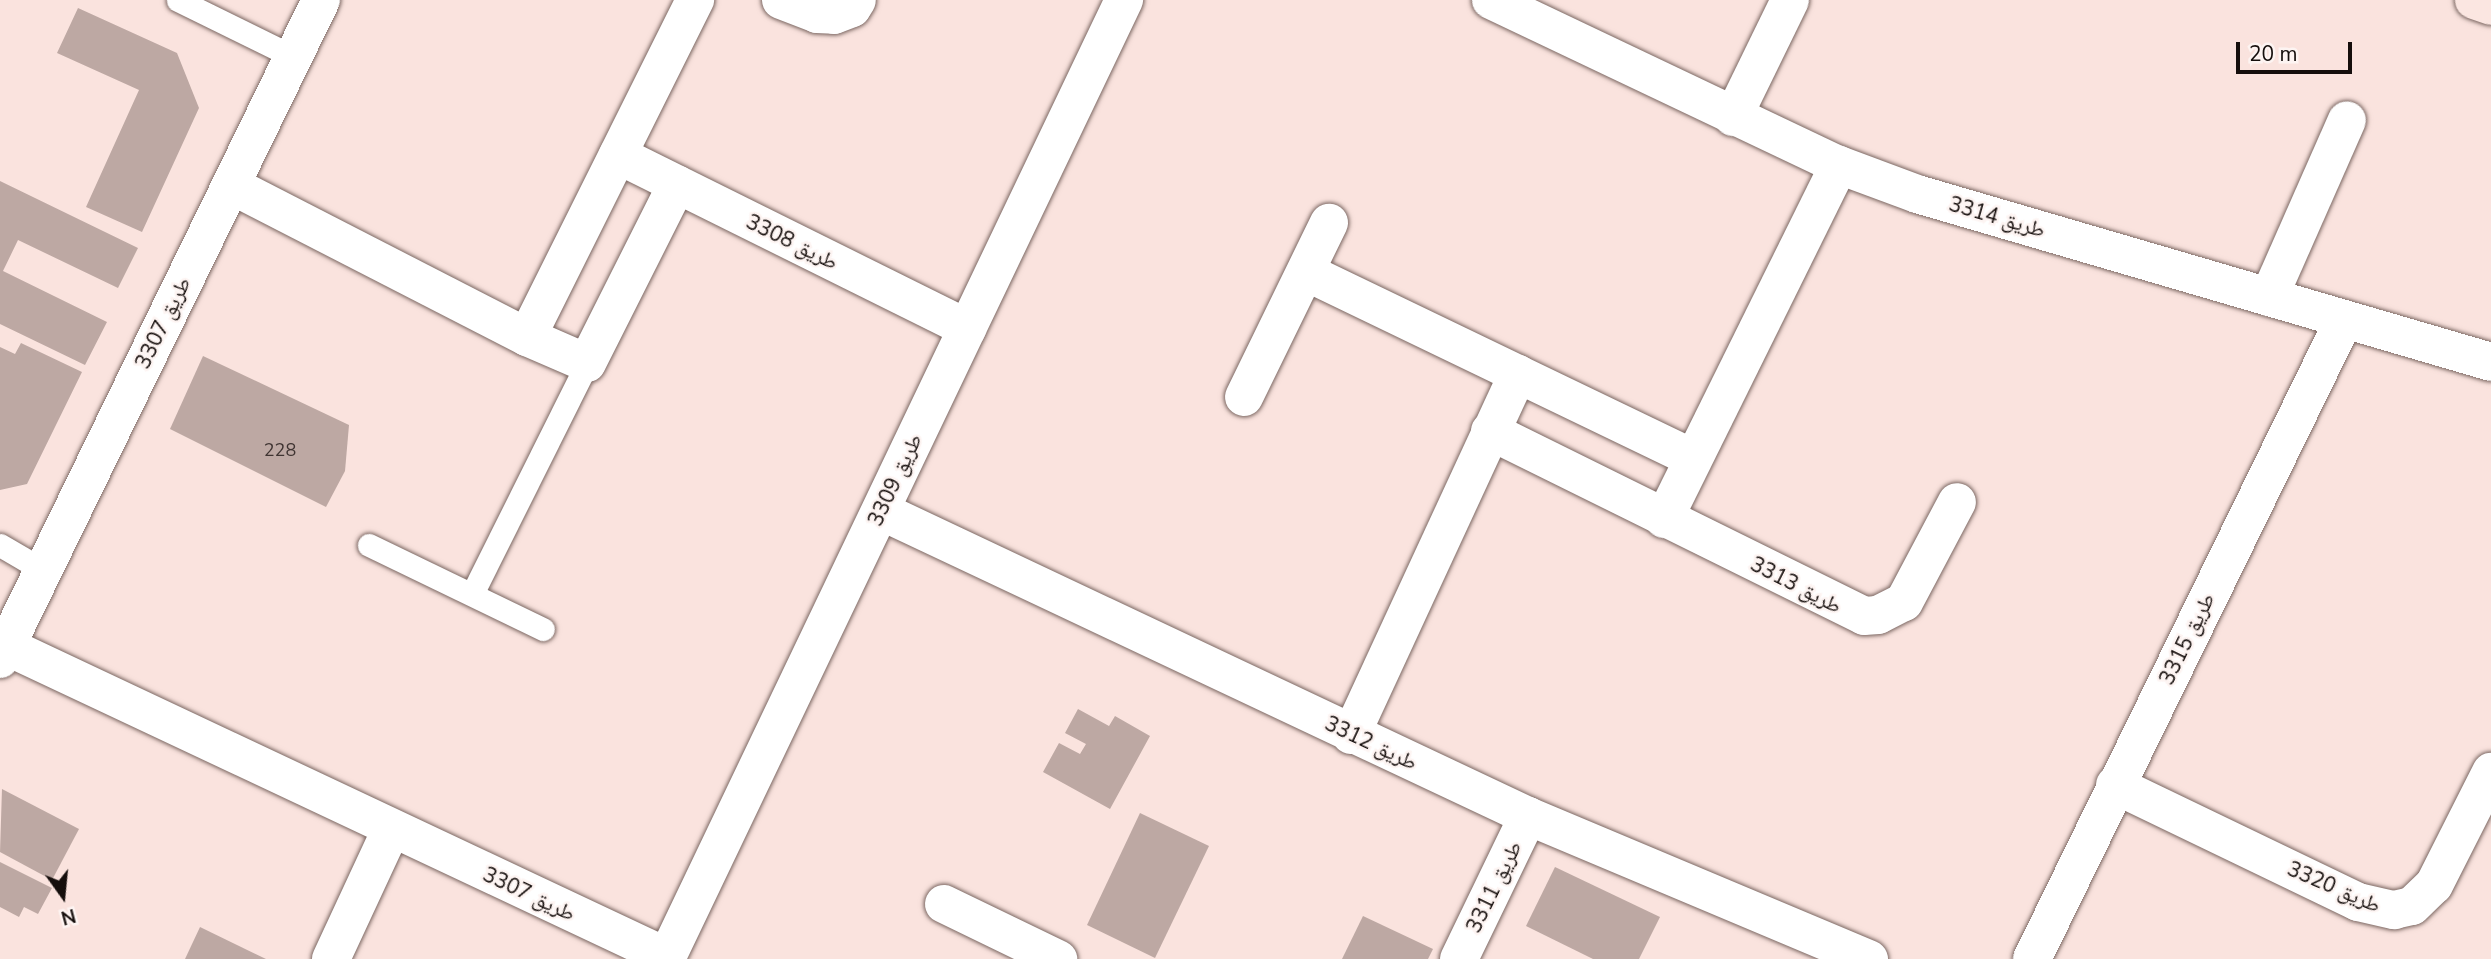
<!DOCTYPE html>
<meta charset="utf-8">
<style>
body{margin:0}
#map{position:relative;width:2491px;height:959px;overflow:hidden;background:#fae3de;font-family:"Nunito Sans","Noto Naskh Arabic",sans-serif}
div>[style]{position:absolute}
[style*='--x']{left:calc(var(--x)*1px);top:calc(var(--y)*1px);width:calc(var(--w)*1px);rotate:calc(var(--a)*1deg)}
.building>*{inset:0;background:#bda8a3}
.roads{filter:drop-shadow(0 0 2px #7b6762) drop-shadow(0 0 2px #7b6762)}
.lane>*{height:23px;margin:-11.5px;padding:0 11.5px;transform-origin:11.5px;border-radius:11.5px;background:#fff}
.street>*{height:38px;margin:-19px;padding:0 19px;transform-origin:19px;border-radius:19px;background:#fff}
.secondary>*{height:38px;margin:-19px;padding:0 19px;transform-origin:19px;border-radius:19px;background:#fbe6e1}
span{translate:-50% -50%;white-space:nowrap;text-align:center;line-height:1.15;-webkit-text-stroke:5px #fdf4f2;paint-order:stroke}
.number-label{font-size:18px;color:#3f3432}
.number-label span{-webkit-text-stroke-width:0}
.street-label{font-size:21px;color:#150e0c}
.north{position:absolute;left:28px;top:861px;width:70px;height:70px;-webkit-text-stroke:5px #fdf4f2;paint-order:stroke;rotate:165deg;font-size:19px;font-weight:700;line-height:28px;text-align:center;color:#150e0c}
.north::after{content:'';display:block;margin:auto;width:24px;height:32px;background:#150e0c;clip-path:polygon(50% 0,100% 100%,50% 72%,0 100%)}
.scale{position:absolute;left:2236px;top:42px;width:116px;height:32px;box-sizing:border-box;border:4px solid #150e0c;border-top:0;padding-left:9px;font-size:21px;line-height:24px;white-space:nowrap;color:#150e0c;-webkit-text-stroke:5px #fdf4f2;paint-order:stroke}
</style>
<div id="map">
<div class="building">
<div style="clip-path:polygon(78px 8px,177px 53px,199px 108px,142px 232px,86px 207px,139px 90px,57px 53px)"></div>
<div style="clip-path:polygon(0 181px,138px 248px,118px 288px,18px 240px,3px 271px,107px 322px,85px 365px,0 324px)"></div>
<div style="clip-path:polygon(21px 343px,82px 372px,27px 484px,0 490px,0 347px,15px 354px)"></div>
<div style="clip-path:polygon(203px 356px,349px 425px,345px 471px,326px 507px,170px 429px)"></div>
<div style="clip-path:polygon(1078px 709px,1109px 726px,1115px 716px,1150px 736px,1110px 809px,1043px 772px,1059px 743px,1080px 754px,1086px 744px,1065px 733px)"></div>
<div style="clip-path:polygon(2px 789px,79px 829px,52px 880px,0 852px)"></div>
<div style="clip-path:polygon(1140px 813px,1209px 846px,1155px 958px,1087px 925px)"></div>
<div style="clip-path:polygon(0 862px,52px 888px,38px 914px,24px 907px,19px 917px,0 907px)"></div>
<div style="clip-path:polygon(1555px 867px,1660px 917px,1639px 959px,1593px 959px,1526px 926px)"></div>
<div style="clip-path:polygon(1363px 916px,1433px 949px,1428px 959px,1342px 959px)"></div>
<div style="clip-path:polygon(200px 927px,266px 959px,185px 959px)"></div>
</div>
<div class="roads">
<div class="lane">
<div style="--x:178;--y:0;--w:129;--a:26.2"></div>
<div style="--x:0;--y:545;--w:48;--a:30.3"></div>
<div style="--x:369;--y:545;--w:193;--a:25.8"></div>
<div style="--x:473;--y:592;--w:256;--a:-63.5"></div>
</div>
<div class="street">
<div style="--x:781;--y:0;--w:39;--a:21"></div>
<div style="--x:817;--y:14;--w:17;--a:3"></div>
<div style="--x:834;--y:15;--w:19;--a:-21"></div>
<div style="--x:852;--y:8;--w:9;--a:-58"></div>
<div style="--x:1491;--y:0;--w:385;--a:25.4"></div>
<div style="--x:1839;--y:165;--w:83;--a:20.4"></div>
<div style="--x:1917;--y:194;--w:598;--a:16.31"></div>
<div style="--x:1733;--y:117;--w:130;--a:-64"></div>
<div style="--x:618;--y:155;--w:390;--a:26.4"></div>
<div style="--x:231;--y:185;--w:333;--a:27.2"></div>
<div style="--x:527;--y:337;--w:65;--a:23.4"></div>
<div style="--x:587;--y:363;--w:200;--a:-63.3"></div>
<div style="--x:1306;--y:272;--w:429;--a:25.7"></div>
<div style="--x:2269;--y:297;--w:193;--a:-66.2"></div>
<div style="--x:527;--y:337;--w:377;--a:-63.5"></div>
<div style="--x:1244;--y:397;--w:194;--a:-64"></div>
<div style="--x:1490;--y:431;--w:417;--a:26.3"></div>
<div style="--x:1864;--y:616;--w:14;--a:-4"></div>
<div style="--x:1878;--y:615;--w:29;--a:-27"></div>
<div style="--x:1904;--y:602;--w:113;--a:-62.1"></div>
<div style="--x:881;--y:511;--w:715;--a:25.24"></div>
<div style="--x:1528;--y:816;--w:370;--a:22.8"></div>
<div style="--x:1664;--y:519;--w:395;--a:-63.7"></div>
<div style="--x:6;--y:646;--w:731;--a:25.2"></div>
<div style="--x:0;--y:659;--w:733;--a:-64.03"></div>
<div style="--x:1351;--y:735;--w:398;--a:-65.2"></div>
<div style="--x:2115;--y:785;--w:270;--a:25.7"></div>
<div style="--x:2358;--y:902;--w:37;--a:13"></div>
<div style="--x:2394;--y:910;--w:18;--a:-13"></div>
<div style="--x:2412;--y:906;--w:30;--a:-44"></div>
<div style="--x:2434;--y:885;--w:127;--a:-63.2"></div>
<div style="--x:944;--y:904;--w:127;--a:25.8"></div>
<div style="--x:331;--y:959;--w:142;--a:-65.1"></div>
<div style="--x:666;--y:959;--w:1063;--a:-64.47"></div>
<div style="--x:1459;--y:959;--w:159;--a:-64.2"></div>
<div style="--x:2032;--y:959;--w:711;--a:-63.98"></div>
</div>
<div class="secondary">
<div style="--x:2474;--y:0;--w:18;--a:19"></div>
</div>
</div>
<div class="number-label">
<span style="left:280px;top:450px">228</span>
</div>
<div class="street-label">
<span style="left:1997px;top:217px;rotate:16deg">طريق 3314</span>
<span style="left:792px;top:242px;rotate:26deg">طريق 3308</span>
<span style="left:163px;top:323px;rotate:-64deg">طريق 3307</span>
<span style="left:895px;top:480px;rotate:-65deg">طريق 3309</span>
<span style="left:1796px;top:585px;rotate:27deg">طريق 3313</span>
<span style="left:2187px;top:639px;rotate:-64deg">طريق 3315</span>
<span style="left:1371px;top:743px;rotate:25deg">طريق 3312</span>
<span style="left:1494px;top:887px;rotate:-64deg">طريق 3311</span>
<span style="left:2334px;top:887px;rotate:23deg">طريق 3320</span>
<span style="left:529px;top:894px;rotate:25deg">طريق 3307</span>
</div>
<div class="north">N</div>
<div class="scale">20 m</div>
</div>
